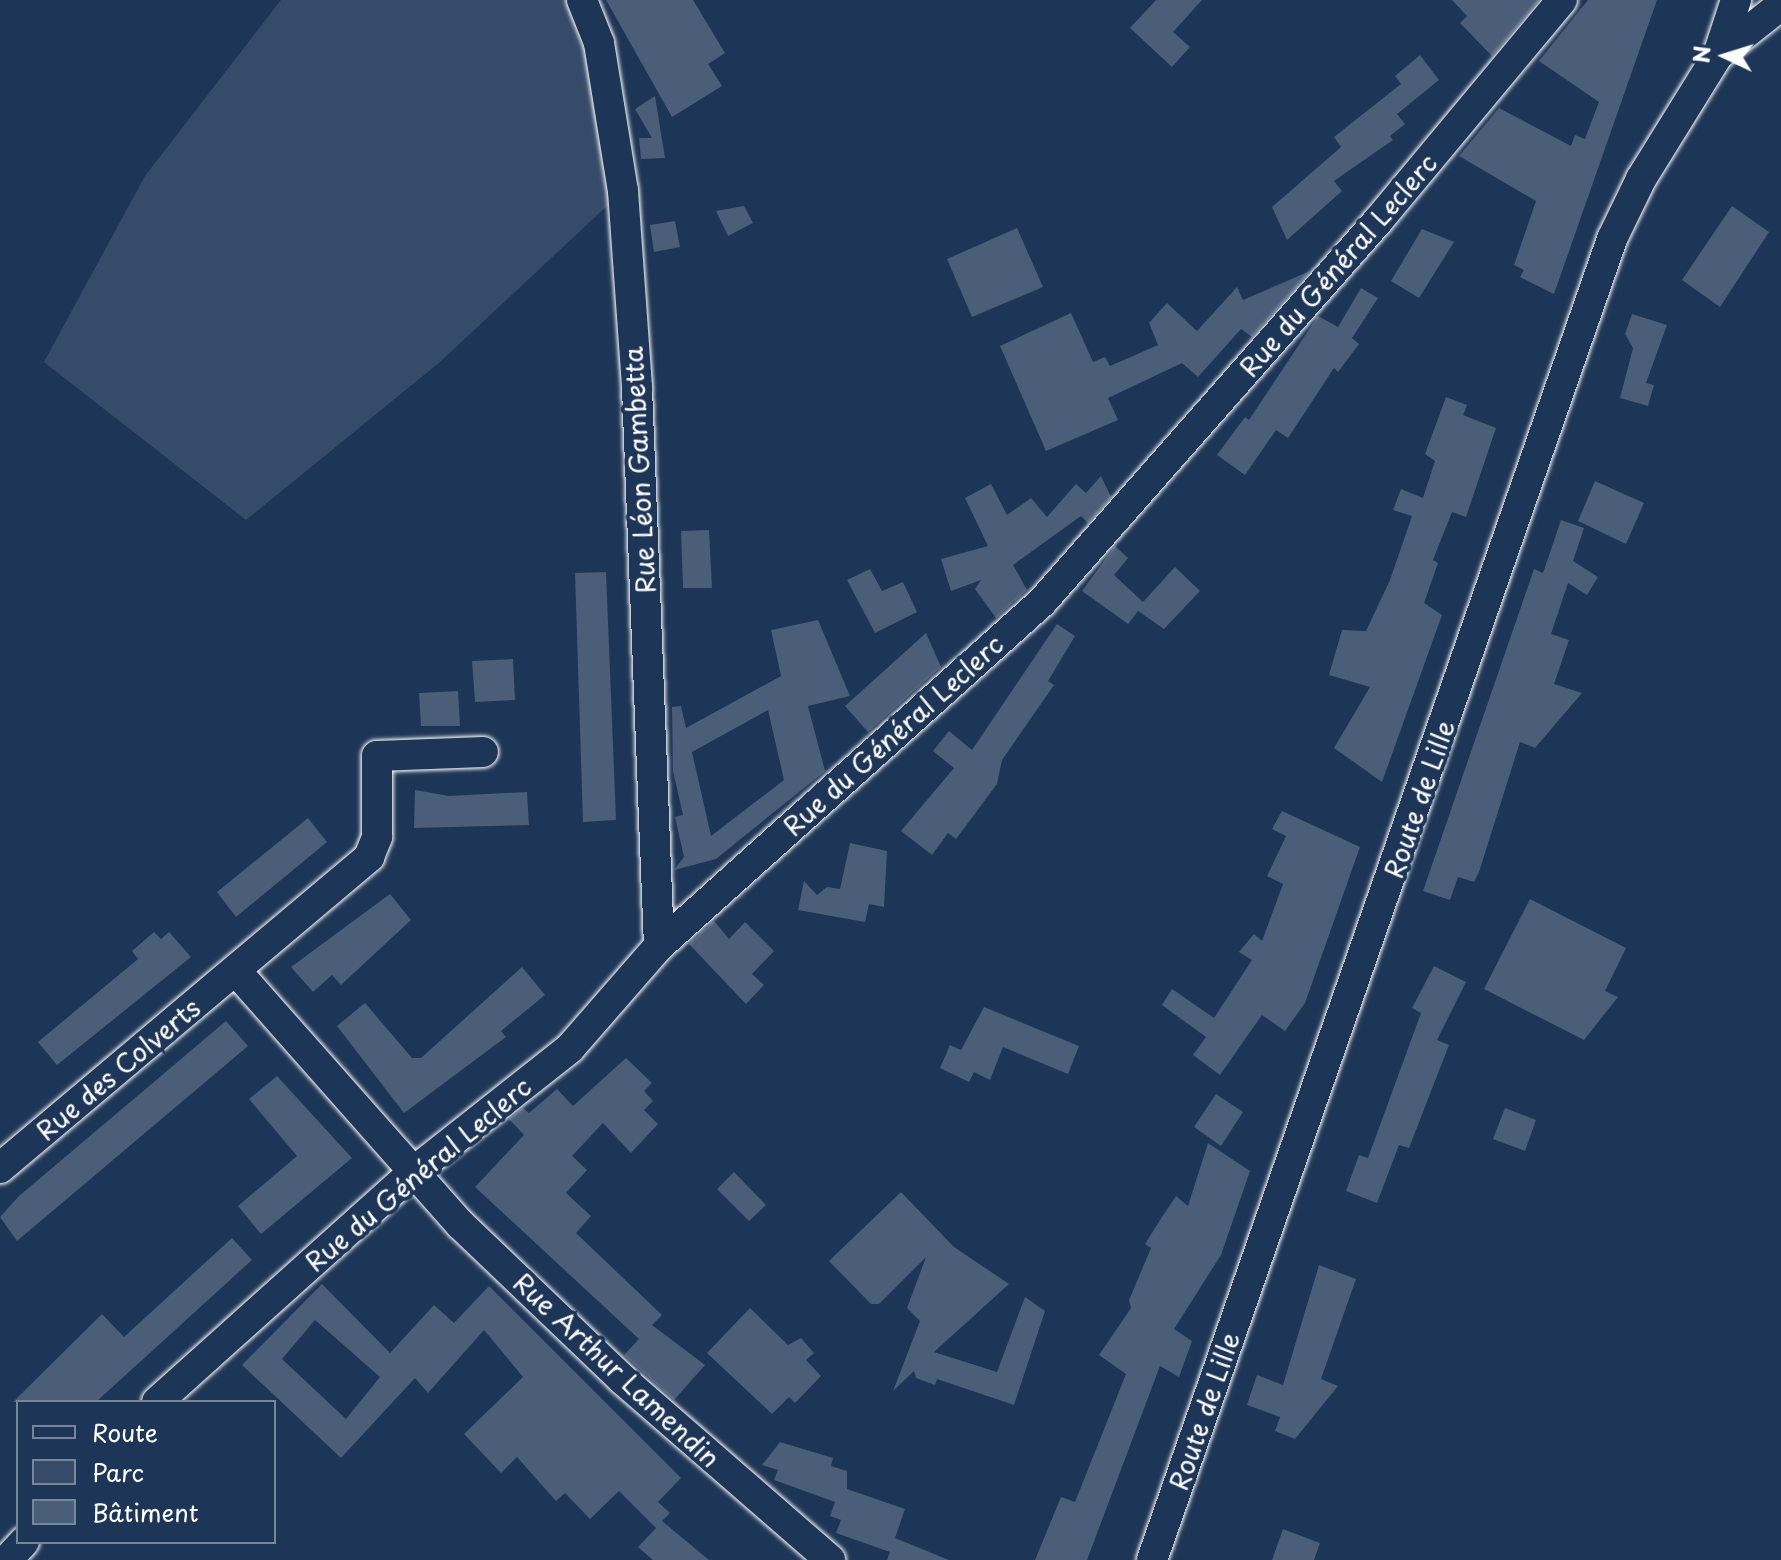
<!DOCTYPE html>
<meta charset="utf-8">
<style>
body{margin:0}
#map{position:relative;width:1781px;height:1560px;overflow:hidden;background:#1d3557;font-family:"Playpen Sans",sans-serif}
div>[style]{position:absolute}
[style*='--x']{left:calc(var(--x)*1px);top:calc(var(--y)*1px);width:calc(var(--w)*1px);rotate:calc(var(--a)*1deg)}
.green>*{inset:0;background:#364b69}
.building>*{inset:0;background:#4a5d79}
.roads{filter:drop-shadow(0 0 2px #fff) drop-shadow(0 0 2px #fff)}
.minor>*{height:30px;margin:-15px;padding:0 15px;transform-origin:15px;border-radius:15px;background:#1d3557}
span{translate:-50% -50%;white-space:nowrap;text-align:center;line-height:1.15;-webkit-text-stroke:8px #1d3557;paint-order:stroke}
.street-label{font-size:26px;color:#fff}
.legend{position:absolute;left:16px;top:1400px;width:260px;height:144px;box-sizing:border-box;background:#1d3557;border:2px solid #77869a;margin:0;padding:10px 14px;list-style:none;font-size:24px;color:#fff}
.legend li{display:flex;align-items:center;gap:16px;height:40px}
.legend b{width:40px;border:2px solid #77869a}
.north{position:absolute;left:1685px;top:16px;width:80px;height:80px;-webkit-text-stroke:6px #1d3557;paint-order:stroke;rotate:274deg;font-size:22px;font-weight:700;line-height:32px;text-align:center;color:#fff}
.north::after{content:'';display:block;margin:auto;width:28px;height:36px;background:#fff;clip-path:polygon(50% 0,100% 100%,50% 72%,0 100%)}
</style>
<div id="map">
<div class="green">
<div style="clip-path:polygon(281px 0,582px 0,623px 191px,440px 362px,246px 520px,44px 362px,145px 176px)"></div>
</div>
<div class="building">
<div style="clip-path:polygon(606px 0,693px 0,725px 53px,708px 64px,722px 86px,672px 117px)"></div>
<div style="clip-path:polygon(1156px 0,1202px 0,1173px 32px,1190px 47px,1172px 67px,1130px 28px)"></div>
<div style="clip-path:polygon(1452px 0,1539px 0,1492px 56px,1460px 23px,1467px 16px)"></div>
<div style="clip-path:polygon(1588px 0,1657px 0,1554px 294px,1520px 277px,1524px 270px,1514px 265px,1536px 201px,1459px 156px,1499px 108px,1571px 146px,1575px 135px,1585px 139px,1599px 102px,1539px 61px)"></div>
<div style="clip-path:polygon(1420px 55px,1439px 80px,1397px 114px,1405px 124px,1390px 136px,1393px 140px,1334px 181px,1342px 191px,1287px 240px,1272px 207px,1341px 147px,1334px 137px,1401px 84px,1395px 76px)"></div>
<div style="clip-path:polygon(655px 96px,665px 158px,641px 159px,639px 138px,652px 138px,635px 109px)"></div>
<div style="clip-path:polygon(744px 206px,753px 223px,728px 236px,716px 211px)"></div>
<div style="clip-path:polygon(1732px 206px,1769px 232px,1720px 307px,1682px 280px)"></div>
<div style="clip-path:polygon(675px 221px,680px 247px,654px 252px,650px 225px)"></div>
<div style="clip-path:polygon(1017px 228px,1043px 287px,972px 317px,947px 259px)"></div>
<div style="clip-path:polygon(1422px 229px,1454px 242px,1419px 298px,1391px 281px)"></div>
<div style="clip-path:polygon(1310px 271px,1252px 337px,1241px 329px,1198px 377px,1182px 363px,1108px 398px,1118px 420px,1046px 451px,1000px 346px,1071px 313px,1093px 362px,1105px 357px,1110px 366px,1158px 345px,1149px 323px,1167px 303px,1197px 331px,1237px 287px,1243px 300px)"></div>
<div style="clip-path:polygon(1361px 288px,1378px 298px,1352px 338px,1359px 344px,1338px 372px,1334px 368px,1288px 438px,1276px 430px,1245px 475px,1217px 455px,1245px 417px,1249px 420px,1318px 316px,1338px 327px)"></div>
<div style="clip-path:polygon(1632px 314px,1667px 325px,1646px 383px,1654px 385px,1648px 406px,1620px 398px,1633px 348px,1625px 334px)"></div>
<div style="clip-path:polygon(1446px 397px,1467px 405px,1463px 415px,1496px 428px,1466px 517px,1452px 512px,1433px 560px,1438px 563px,1424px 603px,1442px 615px,1382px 782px,1334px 748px,1370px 687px,1329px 675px,1342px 630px,1366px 631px,1390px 580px,1412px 516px,1393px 510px,1401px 489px,1423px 498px,1435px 461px,1425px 454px)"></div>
<div style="clip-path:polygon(1101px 476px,1111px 497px,1088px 523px,1081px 516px,1013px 565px,1027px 590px,996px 618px,975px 589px,981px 580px,951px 591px,941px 559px,988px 546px,965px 498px,991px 484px,1007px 515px,1031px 498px,1047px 517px,1076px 484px,1086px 493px)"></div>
<div style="clip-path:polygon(1595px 481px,1644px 503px,1626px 544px,1578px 521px)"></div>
<div style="clip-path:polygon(1561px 520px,1584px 528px,1573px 561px,1598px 577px,1587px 595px,1568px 583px,1551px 634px,1569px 640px,1554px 684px,1582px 693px,1535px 748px,1520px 742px,1479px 872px,1474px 882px,1458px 877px,1450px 900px,1423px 891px,1534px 569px,1543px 573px)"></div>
<div style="clip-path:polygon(709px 530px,712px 588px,683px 588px,681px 531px)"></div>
<div style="clip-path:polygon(1115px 546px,1128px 558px,1114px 575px,1143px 602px,1175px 567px,1200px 591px,1164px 629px,1138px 611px,1128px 624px,1082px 591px)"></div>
<div style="clip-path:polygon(870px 569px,882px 591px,903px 582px,917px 612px,875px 633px,847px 580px)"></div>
<div style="clip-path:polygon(606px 572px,616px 820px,583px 822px,575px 573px)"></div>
<div style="clip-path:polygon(evenodd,818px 620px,850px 696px,808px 706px,825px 771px,716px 859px,674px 870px,684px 857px,675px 817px,683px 815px,673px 771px,672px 707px,681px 706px,686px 728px,781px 676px,771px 630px,818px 620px,768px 710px,784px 780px,711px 836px,692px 752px,768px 710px)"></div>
<div style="clip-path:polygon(1057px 624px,1075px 636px,1048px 681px,1054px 685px,1002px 760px,997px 784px,956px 839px,948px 833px,932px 855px,901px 831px,954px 768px,933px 751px,949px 731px,972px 750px)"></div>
<div style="clip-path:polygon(926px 633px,941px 667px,868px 732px,845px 706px)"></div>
<div style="clip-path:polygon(513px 659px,515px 700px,475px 702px,472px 661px)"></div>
<div style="clip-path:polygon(458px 691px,460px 726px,421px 726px,419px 693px)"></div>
<div style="clip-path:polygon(415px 790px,449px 796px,527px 792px,529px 825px,414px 828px)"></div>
<div style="clip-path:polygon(1282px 811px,1360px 847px,1305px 1003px,1285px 1031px,1262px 1015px,1220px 1075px,1193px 1055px,1206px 1037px,1162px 1005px,1172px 989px,1214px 1018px,1252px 960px,1239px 952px,1254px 934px,1262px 941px,1283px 884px,1267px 876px,1286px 836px,1272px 829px)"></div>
<div style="clip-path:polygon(308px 818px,327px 842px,236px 917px,217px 892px)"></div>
<div style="clip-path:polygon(850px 843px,887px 851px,884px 907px,869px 904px,865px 922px,798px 910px,804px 881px,817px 895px,827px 887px,840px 889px)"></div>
<div style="clip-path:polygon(390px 894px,411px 920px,341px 985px,332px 975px,313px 992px,291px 967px)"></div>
<div style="clip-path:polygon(1530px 899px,1626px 948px,1605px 991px,1618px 997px,1584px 1040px,1484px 989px)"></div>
<div style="clip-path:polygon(714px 921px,729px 939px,745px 922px,774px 951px,752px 974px,764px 985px,746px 1004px,689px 944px)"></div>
<div style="clip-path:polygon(154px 932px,161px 939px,169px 932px,191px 957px,57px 1065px,38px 1042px,138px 959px,132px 951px)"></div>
<div style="clip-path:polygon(1434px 966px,1466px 982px,1437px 1040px,1449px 1045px,1409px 1148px,1399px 1145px,1377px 1203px,1346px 1191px,1359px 1155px,1368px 1158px,1421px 1013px,1412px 1008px)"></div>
<div style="clip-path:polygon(522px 967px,545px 995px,501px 1031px,506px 1037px,404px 1113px,337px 1026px,365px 1003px,412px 1058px,421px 1058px)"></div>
<div style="clip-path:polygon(984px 1007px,1079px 1046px,1068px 1074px,1003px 1047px,990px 1080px,974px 1072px,969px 1082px,940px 1068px,950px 1045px,961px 1050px)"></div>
<div style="clip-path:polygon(226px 1021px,248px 1046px,17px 1241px,0 1217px,19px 1196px)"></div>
<div style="clip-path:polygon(626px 1058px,652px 1083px,644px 1091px,653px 1101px,644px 1110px,658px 1124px,631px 1153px,603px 1123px,572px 1156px,587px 1170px,566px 1193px,591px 1216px,576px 1233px,662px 1315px,652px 1325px,705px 1365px,674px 1400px,624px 1355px,639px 1339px,475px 1187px,524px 1135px,509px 1119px,523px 1108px,529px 1113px,557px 1089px,573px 1106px)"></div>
<div style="clip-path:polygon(277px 1076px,352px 1158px,261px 1234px,238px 1206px,297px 1156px,249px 1099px)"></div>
<div style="clip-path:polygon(1216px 1094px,1243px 1112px,1221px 1146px,1194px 1127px)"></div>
<div style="clip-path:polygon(1505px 1108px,1536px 1120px,1525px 1151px,1493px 1139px)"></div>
<div style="clip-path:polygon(1208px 1143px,1250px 1171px,1221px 1255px,1174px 1329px,1192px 1341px,1179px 1377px,1160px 1366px,1087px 1560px,1035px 1560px,1061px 1497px,1075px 1502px,1126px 1374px,1099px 1355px,1131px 1308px,1129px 1300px,1151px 1248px,1145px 1244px,1160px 1220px,1176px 1196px,1188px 1206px)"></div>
<div style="clip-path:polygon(734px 1172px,766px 1205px,749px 1221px,717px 1189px)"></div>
<div style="clip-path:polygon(901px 1192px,954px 1247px,1009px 1284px,934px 1352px,997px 1372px,1025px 1297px,1045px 1311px,1014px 1405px,937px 1379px,935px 1385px,916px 1378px,914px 1371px,893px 1391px,920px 1321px,907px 1308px,926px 1257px,879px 1304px,871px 1304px,829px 1261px)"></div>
<div style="clip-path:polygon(232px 1238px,252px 1260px,96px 1402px,13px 1402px,102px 1314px,124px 1337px)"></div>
<div style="clip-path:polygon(1319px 1265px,1356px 1279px,1321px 1379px,1338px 1386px,1295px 1439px,1275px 1431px,1280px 1417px,1247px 1405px,1257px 1375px,1283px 1385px)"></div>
<div style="clip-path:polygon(evenodd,322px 1284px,390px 1353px,434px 1305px,454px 1323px,489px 1286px,681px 1478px,658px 1502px,670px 1513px,662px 1521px,709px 1560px,653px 1560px,638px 1547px,656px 1528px,619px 1491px,590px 1519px,565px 1493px,556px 1501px,517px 1457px,501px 1473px,464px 1434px,523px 1377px,484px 1330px,428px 1393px,415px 1378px,341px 1458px,242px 1365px,322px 1284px,315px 1320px,380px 1377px,346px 1419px,282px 1359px,315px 1320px)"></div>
<div style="clip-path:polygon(750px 1308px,788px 1345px,801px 1338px,814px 1353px,806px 1360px,821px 1376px,795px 1403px,789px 1397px,772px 1414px,707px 1353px)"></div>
<div style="clip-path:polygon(780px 1442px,833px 1458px,831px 1466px,847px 1471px,847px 1489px,905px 1509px,895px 1538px,949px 1560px,887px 1560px,890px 1552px,836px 1533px,841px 1520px,830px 1516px,835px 1502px,774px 1480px,778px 1470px,762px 1465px)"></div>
<div style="clip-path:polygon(1283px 1529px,1320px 1543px,1314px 1560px,1272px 1560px)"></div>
</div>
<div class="roads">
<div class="minor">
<div style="--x:582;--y:0;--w:46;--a:68.4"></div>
<div style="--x:599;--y:43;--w:150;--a:80.8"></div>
<div style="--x:623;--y:191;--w:197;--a:85.9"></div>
<div style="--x:637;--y:388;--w:558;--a:87.74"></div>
<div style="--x:1718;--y:55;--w:80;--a:-38.4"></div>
<div style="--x:236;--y:971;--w:339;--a:48.5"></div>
<div style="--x:461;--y:1225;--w:223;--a:43.7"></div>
<div style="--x:622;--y:1379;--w:276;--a:41"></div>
<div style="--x:0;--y:1168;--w:483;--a:-40.1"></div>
<div style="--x:369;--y:857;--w:22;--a:-68"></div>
<div style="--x:377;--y:837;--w:81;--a:-90"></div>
<div style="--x:377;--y:756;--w:106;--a:-2.2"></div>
<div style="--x:157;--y:1402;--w:343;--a:-41.9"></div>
<div style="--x:412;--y:1173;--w:201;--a:-38.3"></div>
<div style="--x:570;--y:1048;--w:135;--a:-48.9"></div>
<div style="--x:659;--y:946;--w:515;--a:-41.93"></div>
<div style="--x:1042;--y:602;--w:507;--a:-48.6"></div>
<div style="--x:1377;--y:222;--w:289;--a:-50.2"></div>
<div style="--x:7;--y:1560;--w:25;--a:-47"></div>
<div style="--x:1152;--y:1560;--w:1399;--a:-70.8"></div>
<div style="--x:1612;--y:239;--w:67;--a:-64.2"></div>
<div style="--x:1641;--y:179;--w:146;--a:-58.2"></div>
<div style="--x:1718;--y:55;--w:58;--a:-71.9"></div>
</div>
</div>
<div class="street-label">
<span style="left:1338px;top:265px;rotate:-49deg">Rue du Général Leclerc</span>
<span style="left:639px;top:470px;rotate:-93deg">Rue Léon Gambetta</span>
<span style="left:893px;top:735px;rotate:-42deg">Rue du Général Leclerc</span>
<span style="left:1419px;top:799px;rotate:-71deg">Route de Lille</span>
<span style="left:118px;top:1069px;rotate:-40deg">Rue des Colverts</span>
<span style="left:418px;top:1174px;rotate:-40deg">Rue du Général Leclerc</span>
<span style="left:617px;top:1370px;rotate:43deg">Rue Arthur Lamendin</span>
<span style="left:1204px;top:1411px;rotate:-71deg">Route de Lille</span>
</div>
<ul class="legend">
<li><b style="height:10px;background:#1d3557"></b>Route</li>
<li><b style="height:22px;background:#364b69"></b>Parc</li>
<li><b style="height:22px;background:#4a5d79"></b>Bâtiment</li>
</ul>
<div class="north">N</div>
</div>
